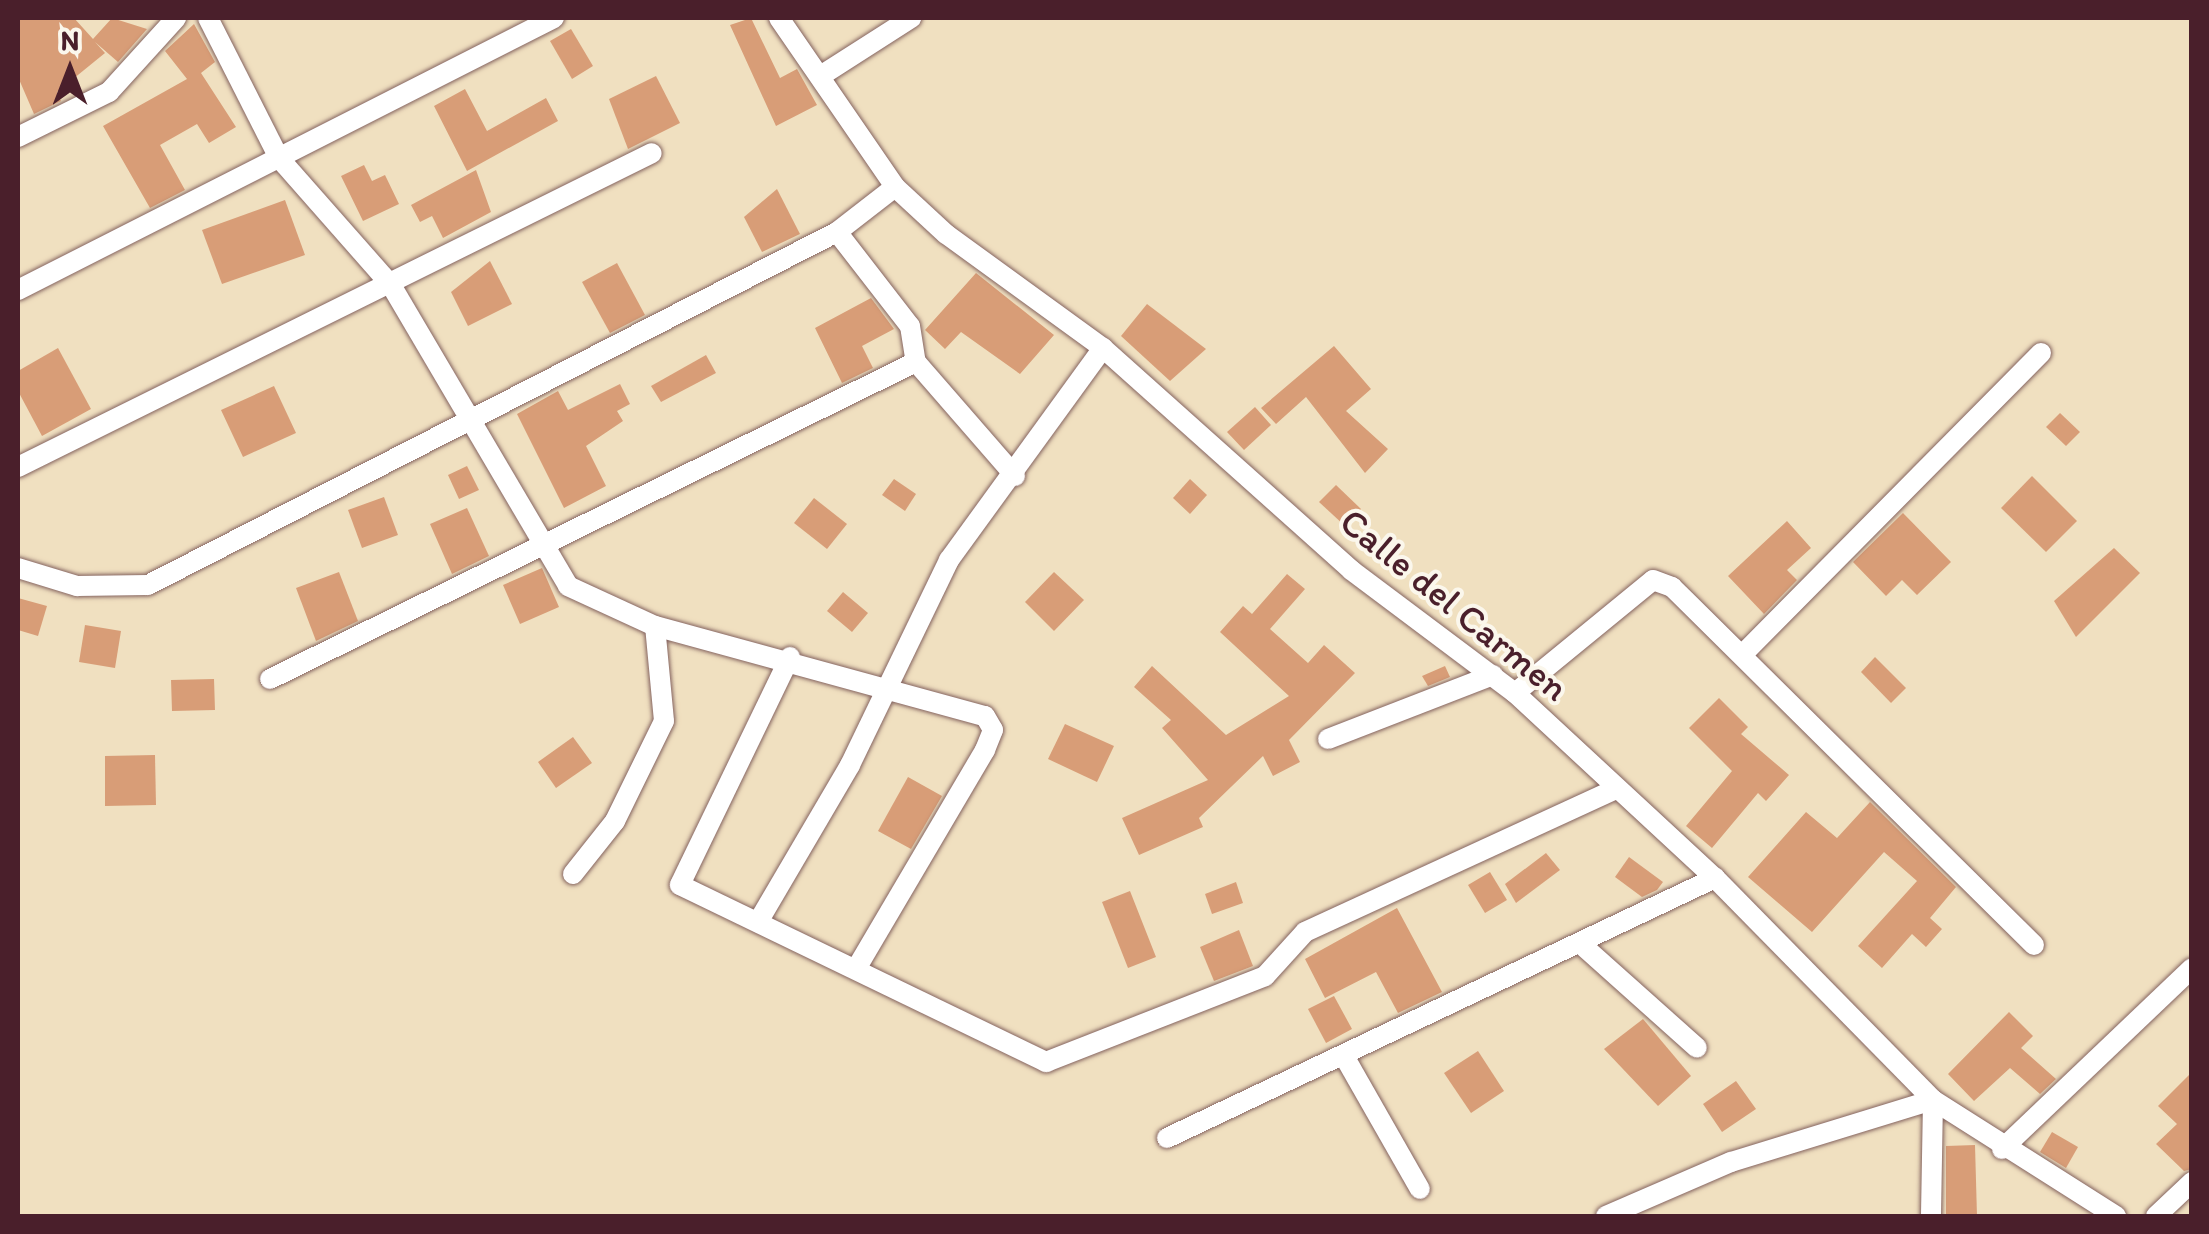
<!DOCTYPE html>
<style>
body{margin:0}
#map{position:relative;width:2209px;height:1234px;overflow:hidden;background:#f0e0c0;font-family:Itim,sans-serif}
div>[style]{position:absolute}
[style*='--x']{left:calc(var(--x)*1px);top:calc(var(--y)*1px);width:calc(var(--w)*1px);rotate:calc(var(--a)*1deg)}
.building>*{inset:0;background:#d89d77}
.roads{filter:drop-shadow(0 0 2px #84635f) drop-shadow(0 0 2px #84635f)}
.minor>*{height:20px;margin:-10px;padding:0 10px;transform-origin:10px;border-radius:10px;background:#fff}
span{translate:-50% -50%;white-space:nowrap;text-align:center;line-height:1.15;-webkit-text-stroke:8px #fbf7ec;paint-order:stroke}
.street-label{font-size:38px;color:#4a1f2b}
.frame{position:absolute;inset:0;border:20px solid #4a1f2b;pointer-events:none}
.north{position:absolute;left:20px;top:20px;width:100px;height:100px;-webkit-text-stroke:8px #fbf7ec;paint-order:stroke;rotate:0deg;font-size:28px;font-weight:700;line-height:40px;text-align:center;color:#4a1f2b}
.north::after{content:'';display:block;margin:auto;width:35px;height:45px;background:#4a1f2b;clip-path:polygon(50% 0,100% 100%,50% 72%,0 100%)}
</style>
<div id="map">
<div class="building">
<div style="clip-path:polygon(18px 18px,74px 18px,93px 39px,112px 18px,147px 29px,118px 62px,95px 42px,105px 53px,57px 92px,61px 101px,34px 114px,18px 77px)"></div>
<div style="clip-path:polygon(751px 18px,780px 78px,797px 69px,817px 105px,776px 126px,730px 25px)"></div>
<div style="clip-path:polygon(194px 24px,215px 62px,201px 73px,236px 127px,209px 143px,197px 124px,160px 145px,185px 190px,150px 208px,103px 126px,187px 79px,165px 51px)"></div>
<div style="clip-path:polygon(571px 29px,593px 66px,572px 79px,550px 41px)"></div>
<div style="clip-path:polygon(656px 76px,680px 123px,628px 149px,609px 99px)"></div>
<div style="clip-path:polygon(465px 89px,487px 131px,546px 98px,558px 121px,467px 171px,434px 106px)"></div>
<div style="clip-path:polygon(364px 165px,372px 181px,385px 175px,399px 204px,363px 221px,341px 176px)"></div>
<div style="clip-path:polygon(476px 170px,491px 212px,443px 238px,432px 216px,420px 222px,411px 205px)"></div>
<div style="clip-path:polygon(777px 189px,800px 234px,762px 252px,744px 217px)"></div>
<div style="clip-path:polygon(285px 200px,305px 255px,222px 284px,202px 230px)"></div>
<div style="clip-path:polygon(490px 261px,512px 304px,468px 326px,451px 292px)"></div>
<div style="clip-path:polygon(617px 263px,645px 315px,610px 333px,582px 282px)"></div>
<div style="clip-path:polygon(976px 273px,1054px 335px,1020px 374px,961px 332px,945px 349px,925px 330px)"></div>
<div style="clip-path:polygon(871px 298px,894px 329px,862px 346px,873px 368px,842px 383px,815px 328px)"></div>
<div style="clip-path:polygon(1147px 304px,1206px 349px,1170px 381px,1121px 336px)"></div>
<div style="clip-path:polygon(1334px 346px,1371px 389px,1346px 411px,1388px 449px,1365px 473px,1306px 397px,1276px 424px,1261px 408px)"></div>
<div style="clip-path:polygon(58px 348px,91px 409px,42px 436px,18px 391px,18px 371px)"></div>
<div style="clip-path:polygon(706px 355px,716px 373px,661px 402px,651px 386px)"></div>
<div style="clip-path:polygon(620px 384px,630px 404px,617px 411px,623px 421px,586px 446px,606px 486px,564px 508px,517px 414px,558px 391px,568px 410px)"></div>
<div style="clip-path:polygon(274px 386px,296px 433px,243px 457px,221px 410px)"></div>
<div style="clip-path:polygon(1255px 407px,1271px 425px,1244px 450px,1227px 432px)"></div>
<div style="clip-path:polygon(2060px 413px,2080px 432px,2066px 446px,2046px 427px)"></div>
<div style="clip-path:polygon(467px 466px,479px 490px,459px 499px,448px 475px)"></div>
<div style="clip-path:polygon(2032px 476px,2077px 521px,2046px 552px,2001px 508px)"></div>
<div style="clip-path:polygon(894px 479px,916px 494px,905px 511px,882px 495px)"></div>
<div style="clip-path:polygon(1190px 479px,1207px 495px,1190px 514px,1173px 498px)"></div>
<div style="clip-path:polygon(1336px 485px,1361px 509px,1345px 526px,1319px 502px)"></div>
<div style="clip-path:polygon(384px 497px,398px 535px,362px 548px,348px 510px)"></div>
<div style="clip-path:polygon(814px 498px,847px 524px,827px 549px,794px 523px)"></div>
<div style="clip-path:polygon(467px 508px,489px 556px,452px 574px,430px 524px)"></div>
<div style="clip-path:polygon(1903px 513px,1951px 562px,1917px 595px,1902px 580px,1886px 596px,1853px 562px)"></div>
<div style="clip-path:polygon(1787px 521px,1811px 548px,1787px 570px,1797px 580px,1764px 614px,1728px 576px)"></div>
<div style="clip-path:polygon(2114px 548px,2140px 573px,2076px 637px,2054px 601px)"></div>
<div style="clip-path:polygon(542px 568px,559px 607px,520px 624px,503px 585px)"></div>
<div style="clip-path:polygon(339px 572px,358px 621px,316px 641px,296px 588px)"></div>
<div style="clip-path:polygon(1054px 572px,1084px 600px,1054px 631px,1025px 602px)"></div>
<div style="clip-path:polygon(1287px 574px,1305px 589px,1270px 629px,1308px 663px,1324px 645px,1355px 673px,1289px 740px,1300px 762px,1273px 776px,1263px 756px,1199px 818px,1203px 827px,1139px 855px,1122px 818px,1208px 780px,1162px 728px,1171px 720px,1134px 687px,1152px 666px,1226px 735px,1289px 696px,1220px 632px,1243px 606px,1252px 614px)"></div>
<div style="clip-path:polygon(843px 592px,868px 613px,852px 632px,827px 611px)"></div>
<div style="clip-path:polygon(18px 598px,47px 606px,38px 636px,18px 630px)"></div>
<div style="clip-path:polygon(85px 625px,121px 631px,115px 668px,79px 662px)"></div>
<div style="clip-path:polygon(1875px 657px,1906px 688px,1891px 703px,1861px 672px)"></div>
<div style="clip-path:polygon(1445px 666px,1450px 677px,1428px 686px,1422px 676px)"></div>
<div style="clip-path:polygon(214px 679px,215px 710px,172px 711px,171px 680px)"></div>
<div style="clip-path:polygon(1719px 698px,1748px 727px,1741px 734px,1789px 775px,1766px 801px,1758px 793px,1712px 848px,1686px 826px,1732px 771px,1689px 728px)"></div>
<div style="clip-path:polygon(1065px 724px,1114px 746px,1097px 782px,1048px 759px)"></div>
<div style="clip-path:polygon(573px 737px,592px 763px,556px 788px,538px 762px)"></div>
<div style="clip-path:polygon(155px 755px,156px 805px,105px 806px,105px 756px)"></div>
<div style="clip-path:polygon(908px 777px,942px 796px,911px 849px,878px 831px)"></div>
<div style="clip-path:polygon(1870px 802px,1956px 887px,1930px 918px,1942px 929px,1926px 947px,1912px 934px,1882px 968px,1858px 946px,1917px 881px,1884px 852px,1812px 932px,1748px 877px,1806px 812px,1837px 838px)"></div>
<div style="clip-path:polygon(1546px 853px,1560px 870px,1516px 903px,1505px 884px)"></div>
<div style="clip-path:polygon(1629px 857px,1663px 882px,1657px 890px,1642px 897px,1615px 877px)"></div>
<div style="clip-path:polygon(1490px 872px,1507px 900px,1485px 913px,1468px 885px)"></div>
<div style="clip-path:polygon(1236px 882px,1243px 903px,1212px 914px,1205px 894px)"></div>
<div style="clip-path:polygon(1130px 891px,1156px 957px,1128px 968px,1102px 902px)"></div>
<div style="clip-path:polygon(1397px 908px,1442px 992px,1398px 1013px,1376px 972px,1325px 998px,1305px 959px)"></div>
<div style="clip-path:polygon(1239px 930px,1253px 966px,1214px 981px,1200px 947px)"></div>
<div style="clip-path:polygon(1334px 996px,1352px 1029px,1326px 1043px,1308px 1009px)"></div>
<div style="clip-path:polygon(2009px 1012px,2033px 1036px,2021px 1048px,2056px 1079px,2040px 1094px,2010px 1068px,1974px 1101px,1948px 1074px)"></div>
<div style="clip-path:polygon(1643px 1019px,1691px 1076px,1658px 1106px,1604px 1049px)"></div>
<div style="clip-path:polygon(1478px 1051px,1504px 1091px,1471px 1113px,1444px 1073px)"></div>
<div style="clip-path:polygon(2192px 1072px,2192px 1169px,2184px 1171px,2156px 1144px,2177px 1124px,2158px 1106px)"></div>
<div style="clip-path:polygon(1736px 1081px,1756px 1109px,1722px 1132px,1703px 1104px)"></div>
<div style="clip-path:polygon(2052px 1132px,2078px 1147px,2066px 1168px,2040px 1152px)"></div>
<div style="clip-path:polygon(1975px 1145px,1977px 1216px,1946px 1216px,1946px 1146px)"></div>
</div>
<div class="roads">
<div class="minor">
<div style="--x:208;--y:18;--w:157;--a:63.1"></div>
<div style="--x:279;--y:158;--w:169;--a:48.6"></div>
<div style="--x:391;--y:285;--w:349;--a:59.5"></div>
<div style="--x:568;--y:586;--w:96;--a:24.7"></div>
<div style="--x:655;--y:626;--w:342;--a:15.3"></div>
<div style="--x:985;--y:716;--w:16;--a:60"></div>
<div style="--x:993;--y:730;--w:22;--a:112"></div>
<div style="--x:985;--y:750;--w:251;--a:120.5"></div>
<div style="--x:779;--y:18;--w:205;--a:55.5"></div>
<div style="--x:895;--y:187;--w:69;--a:42.7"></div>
<div style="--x:946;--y:234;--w:194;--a:36"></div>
<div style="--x:1103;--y:348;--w:333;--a:41.8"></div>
<div style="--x:1351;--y:570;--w:205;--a:36.9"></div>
<div style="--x:1515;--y:693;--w:272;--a:42.8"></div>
<div style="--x:1715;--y:878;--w:311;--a:45.5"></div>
<div style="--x:1933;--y:1100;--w:217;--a:32.4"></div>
<div style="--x:822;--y:75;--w:106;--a:-32.6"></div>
<div style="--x:18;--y:137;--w:102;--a:-26.3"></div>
<div style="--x:109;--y:92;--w:100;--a:-47.8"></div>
<div style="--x:837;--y:232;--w:119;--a:52.2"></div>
<div style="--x:910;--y:326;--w:36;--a:81"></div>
<div style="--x:916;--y:362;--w:151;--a:49"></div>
<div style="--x:18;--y:290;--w:601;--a:-26.91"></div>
<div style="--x:18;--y:467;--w:707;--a:-26.35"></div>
<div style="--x:18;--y:568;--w:62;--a:17"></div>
<div style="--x:77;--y:586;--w:71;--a:-0.8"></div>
<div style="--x:148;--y:585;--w:774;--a:-27.13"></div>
<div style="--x:837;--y:232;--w:73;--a:-37.8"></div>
<div style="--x:1742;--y:655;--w:425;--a:-45.3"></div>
<div style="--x:790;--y:657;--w:253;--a:115.8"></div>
<div style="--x:680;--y:885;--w:407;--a:25.8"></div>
<div style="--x:1046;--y:1062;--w:235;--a:-21.4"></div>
<div style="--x:1265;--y:976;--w:59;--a:-47.7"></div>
<div style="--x:1305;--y:932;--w:342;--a:-24.7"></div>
<div style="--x:270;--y:679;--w:720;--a:-26.14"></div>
<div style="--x:1515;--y:693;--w:178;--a:-39.3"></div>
<div style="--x:1653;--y:580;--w:20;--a:20"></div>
<div style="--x:1672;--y:587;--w:509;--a:44.68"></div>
<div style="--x:1328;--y:739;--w:177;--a:-21.2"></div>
<div style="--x:573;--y:874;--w:68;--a:-51.6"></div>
<div style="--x:615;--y:821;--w:111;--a:-63.9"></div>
<div style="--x:664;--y:721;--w:95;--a:-95.4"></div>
<div style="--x:758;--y:922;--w:182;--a:-59.6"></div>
<div style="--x:850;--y:765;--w:228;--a:-64.2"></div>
<div style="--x:949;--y:560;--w:262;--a:-54"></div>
<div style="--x:1582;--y:945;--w:154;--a:41.8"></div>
<div style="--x:1344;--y:1056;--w:153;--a:60.3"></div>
<div style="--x:1167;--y:1138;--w:607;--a:-25.38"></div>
<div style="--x:2002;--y:1149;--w:262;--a:-43.6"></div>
<div style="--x:1606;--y:1216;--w:136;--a:-23.4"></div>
<div style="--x:1731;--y:1162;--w:211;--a:-17.1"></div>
<div style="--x:1933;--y:1100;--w:116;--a:91"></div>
<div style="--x:2156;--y:1216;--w:50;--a:-43.4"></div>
</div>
</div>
<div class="street-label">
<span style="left:1454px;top:605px;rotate:39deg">Calle del Carmen</span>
</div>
<div class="frame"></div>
<div class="north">N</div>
</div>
